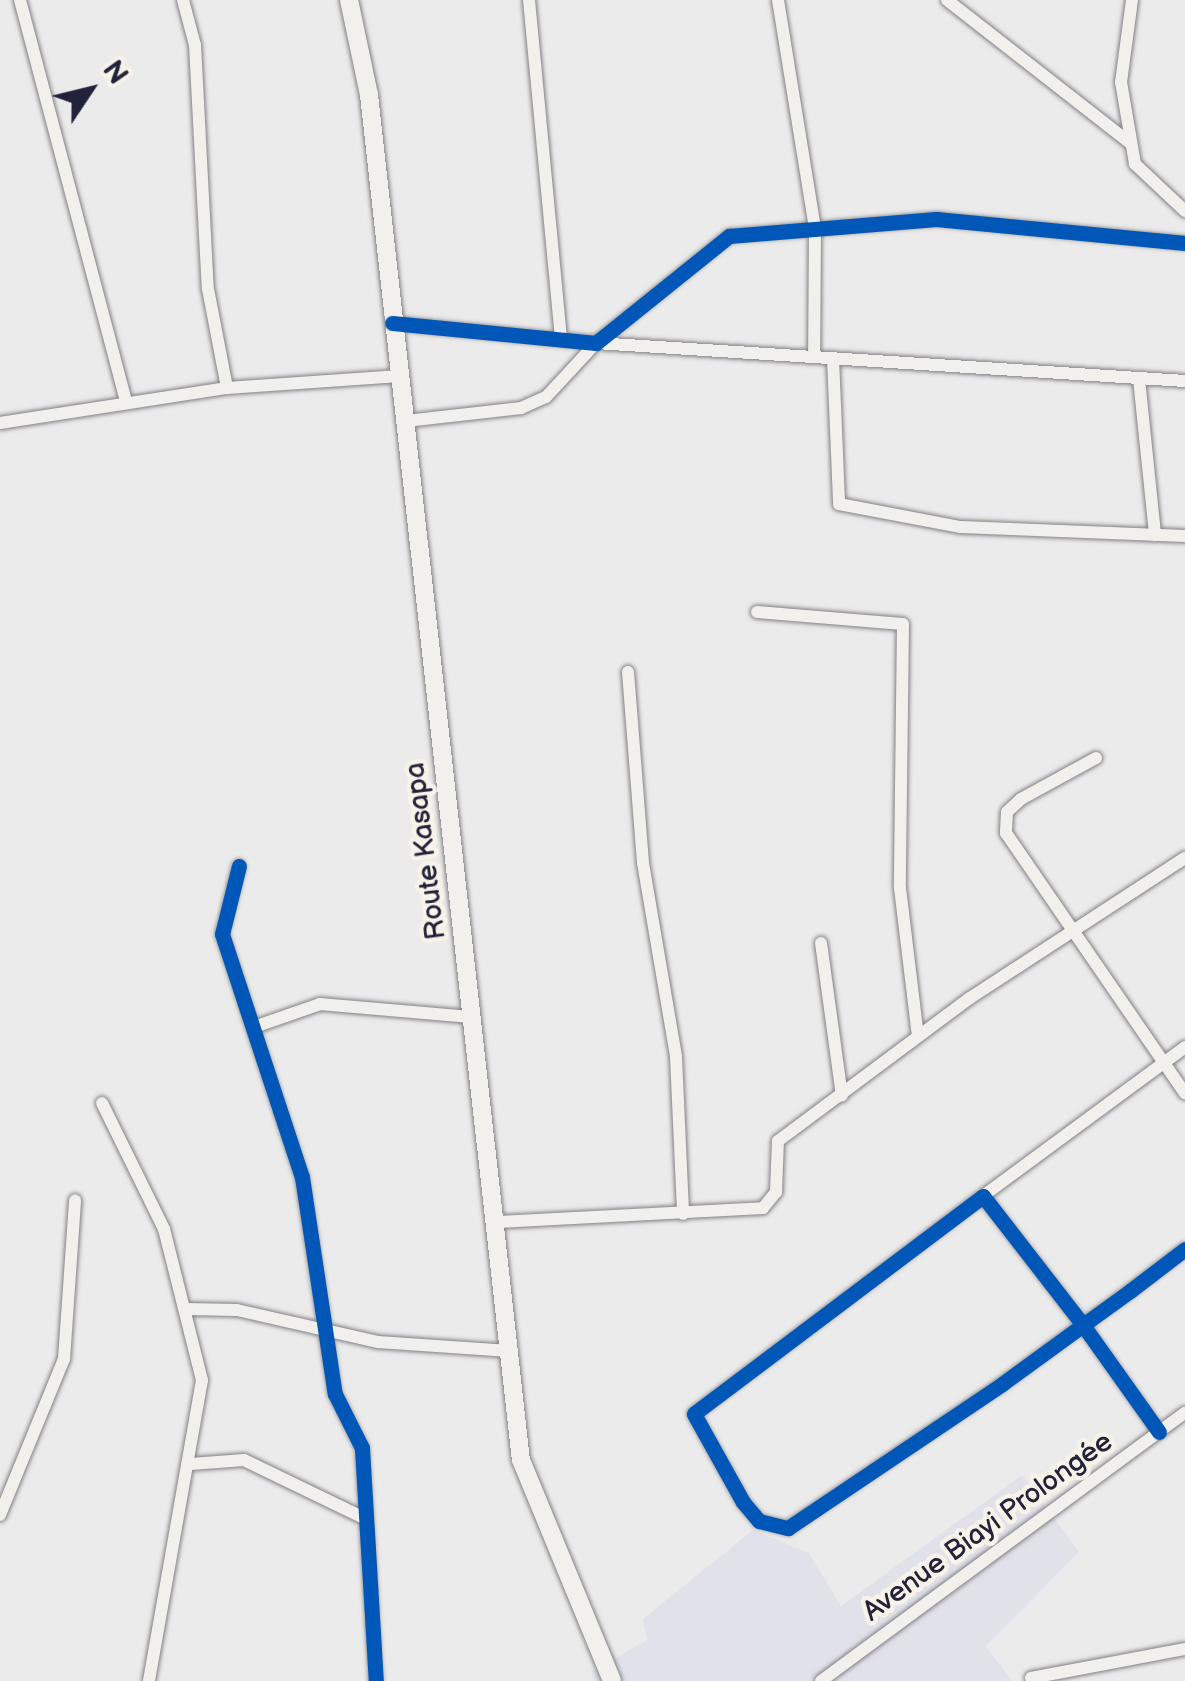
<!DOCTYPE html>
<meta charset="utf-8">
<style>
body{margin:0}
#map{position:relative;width:1185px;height:1681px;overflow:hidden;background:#ecebeb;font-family:"Balsamiq Sans",sans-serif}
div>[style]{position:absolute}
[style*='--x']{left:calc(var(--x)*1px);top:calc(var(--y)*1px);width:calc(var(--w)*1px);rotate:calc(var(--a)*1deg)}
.built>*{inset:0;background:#e1e1e9}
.roads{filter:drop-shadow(0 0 2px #818186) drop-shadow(0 0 2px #818186)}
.minor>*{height:12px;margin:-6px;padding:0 6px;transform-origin:6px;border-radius:6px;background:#f1f0ed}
.secondary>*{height:18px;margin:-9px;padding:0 9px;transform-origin:9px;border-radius:9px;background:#f1f0ed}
.cycleway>*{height:15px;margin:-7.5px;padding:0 7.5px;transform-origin:7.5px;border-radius:7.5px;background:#0057b8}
span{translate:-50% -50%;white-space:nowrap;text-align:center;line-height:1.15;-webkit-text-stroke:9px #f7f3e8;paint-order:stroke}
.street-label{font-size:28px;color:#22223b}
.north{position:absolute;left:40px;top:40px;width:100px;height:100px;-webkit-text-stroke:8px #f7f3e8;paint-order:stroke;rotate:55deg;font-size:28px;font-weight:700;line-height:40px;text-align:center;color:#22223b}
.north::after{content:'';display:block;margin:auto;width:35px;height:45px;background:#22223b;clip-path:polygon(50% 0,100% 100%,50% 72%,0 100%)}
</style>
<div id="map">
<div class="built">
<div style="clip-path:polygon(1022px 1475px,1079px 1552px,986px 1646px,1012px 1681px,595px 1681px,591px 1672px,647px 1640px,643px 1619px,753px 1530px,809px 1553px,841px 1606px)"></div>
</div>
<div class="roads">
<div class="minor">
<div style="--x:20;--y:0;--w:416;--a:75.2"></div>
<div style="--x:183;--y:0;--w:47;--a:75.1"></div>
<div style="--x:195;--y:45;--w:244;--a:87"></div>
<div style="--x:208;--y:289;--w:101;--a:79.1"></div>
<div style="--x:529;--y:0;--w:341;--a:84.6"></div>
<div style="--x:778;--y:0;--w:232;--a:80.8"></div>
<div style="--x:815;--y:229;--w:128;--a:90.4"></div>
<div style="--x:947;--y:0;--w:232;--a:38"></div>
<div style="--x:1132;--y:0;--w:83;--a:97.6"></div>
<div style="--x:1121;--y:82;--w:83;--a:80.3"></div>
<div style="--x:1135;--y:164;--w:69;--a:43.2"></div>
<div style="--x:392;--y:323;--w:205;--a:5.6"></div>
<div style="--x:596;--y:343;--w:171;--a:-38.8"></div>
<div style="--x:729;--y:236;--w:208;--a:-4.7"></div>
<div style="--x:936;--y:219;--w:250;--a:5.5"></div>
<div style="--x:833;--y:358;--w:146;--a:87.6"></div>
<div style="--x:839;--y:504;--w:124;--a:10.7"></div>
<div style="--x:961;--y:527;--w:224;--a:2.3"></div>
<div style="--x:1139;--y:379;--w:157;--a:84.1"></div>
<div style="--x:406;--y:421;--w:116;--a:-6.4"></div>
<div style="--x:521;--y:408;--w:27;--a:-24"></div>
<div style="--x:546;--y:397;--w:74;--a:-47.2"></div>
<div style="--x:596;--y:343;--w:590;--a:3.69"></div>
<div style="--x:0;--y:423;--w:230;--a:-8.8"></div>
<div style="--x:227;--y:388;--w:173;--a:-4"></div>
<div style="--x:757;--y:612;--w:146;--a:4.7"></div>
<div style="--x:903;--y:624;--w:264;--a:90.7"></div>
<div style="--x:900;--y:888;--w:149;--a:83.1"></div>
<div style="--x:628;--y:672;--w:192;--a:85.5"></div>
<div style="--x:643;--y:863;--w:197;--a:80.3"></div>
<div style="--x:676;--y:1057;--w:157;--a:87.4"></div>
<div style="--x:1096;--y:758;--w:85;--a:151.3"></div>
<div style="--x:1021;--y:799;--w:19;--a:137"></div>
<div style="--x:1007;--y:812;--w:21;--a:93"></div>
<div style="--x:1006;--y:833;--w:316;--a:55.5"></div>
<div style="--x:239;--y:866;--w:70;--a:104"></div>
<div style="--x:222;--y:934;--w:256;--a:71.8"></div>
<div style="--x:302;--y:1177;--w:219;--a:81.4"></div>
<div style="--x:335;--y:1394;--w:60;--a:63.4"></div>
<div style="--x:362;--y:1448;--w:233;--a:86.6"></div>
<div style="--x:821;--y:943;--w:154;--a:82.2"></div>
<div style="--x:257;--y:1026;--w:67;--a:-19.2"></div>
<div style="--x:320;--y:1004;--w:154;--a:4.9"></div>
<div style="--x:102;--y:1103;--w:140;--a:63.8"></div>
<div style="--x:164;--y:1229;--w:156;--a:75.9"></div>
<div style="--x:202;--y:1380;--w:306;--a:100"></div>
<div style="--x:983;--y:1196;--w:251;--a:-36.4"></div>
<div style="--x:498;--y:1222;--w:265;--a:-3"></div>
<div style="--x:763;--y:1208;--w:21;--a:-51"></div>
<div style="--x:776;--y:1192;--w:51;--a:-87.8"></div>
<div style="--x:778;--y:1141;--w:239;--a:-36.7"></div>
<div style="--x:970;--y:998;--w:257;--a:-33.1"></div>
<div style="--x:186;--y:1309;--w:51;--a:1.1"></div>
<div style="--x:237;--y:1310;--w:145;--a:12.8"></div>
<div style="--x:378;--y:1342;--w:132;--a:3.9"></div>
<div style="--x:1159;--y:1432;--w:131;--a:-125.4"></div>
<div style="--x:1083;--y:1325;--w:163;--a:-127.8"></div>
<div style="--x:983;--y:1196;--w:362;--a:143"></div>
<div style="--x:694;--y:1414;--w:101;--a:60.9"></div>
<div style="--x:743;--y:1502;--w:25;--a:50"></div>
<div style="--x:759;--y:1521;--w:30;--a:14"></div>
<div style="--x:788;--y:1528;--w:258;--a:-33.9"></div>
<div style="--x:1002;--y:1384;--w:100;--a:-36.1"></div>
<div style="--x:1083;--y:1325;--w:58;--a:-35.9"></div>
<div style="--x:1130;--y:1291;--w:69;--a:-37.4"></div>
<div style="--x:191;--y:1464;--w:53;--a:-4.3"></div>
<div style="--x:244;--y:1460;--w:131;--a:25.8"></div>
<div style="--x:0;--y:1515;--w:169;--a:-67.7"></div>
<div style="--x:64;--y:1359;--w:159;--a:-86"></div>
<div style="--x:1031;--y:1678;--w:157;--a:-10.7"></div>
<div style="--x:821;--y:1681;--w:452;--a:-36.4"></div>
</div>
<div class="secondary">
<div style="--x:349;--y:0;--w:97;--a:78.1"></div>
<div style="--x:369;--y:95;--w:1373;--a:83.65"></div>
<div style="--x:521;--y:1460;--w:239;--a:67.6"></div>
</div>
</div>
<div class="cycleway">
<div style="--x:392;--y:323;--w:205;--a:5.6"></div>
<div style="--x:596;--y:343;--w:171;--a:-38.8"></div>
<div style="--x:729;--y:236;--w:208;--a:-4.7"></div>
<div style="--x:936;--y:219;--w:250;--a:5.5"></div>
<div style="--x:239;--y:866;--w:70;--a:104"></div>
<div style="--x:222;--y:934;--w:256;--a:71.8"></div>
<div style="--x:302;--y:1177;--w:219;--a:81.4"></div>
<div style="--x:335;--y:1394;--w:60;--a:63.4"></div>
<div style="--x:362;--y:1448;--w:233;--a:86.6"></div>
<div style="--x:1159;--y:1432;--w:131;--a:-125.4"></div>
<div style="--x:1083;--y:1325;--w:163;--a:-127.8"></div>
<div style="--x:983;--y:1196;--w:362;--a:143"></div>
<div style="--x:694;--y:1414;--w:101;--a:60.9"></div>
<div style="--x:743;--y:1502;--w:25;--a:50"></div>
<div style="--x:759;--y:1521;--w:30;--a:14"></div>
<div style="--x:788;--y:1528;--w:258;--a:-33.9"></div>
<div style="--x:1002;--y:1384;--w:100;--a:-36.1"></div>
<div style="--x:1083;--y:1325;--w:58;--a:-35.9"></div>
<div style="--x:1130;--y:1291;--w:69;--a:-37.4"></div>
</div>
<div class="street-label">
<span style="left:426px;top:851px;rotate:-97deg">Route Kasapa</span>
<span style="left:988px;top:1527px;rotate:-36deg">Avenue Biayi Prolongée</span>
</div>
<div class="north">N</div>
</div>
